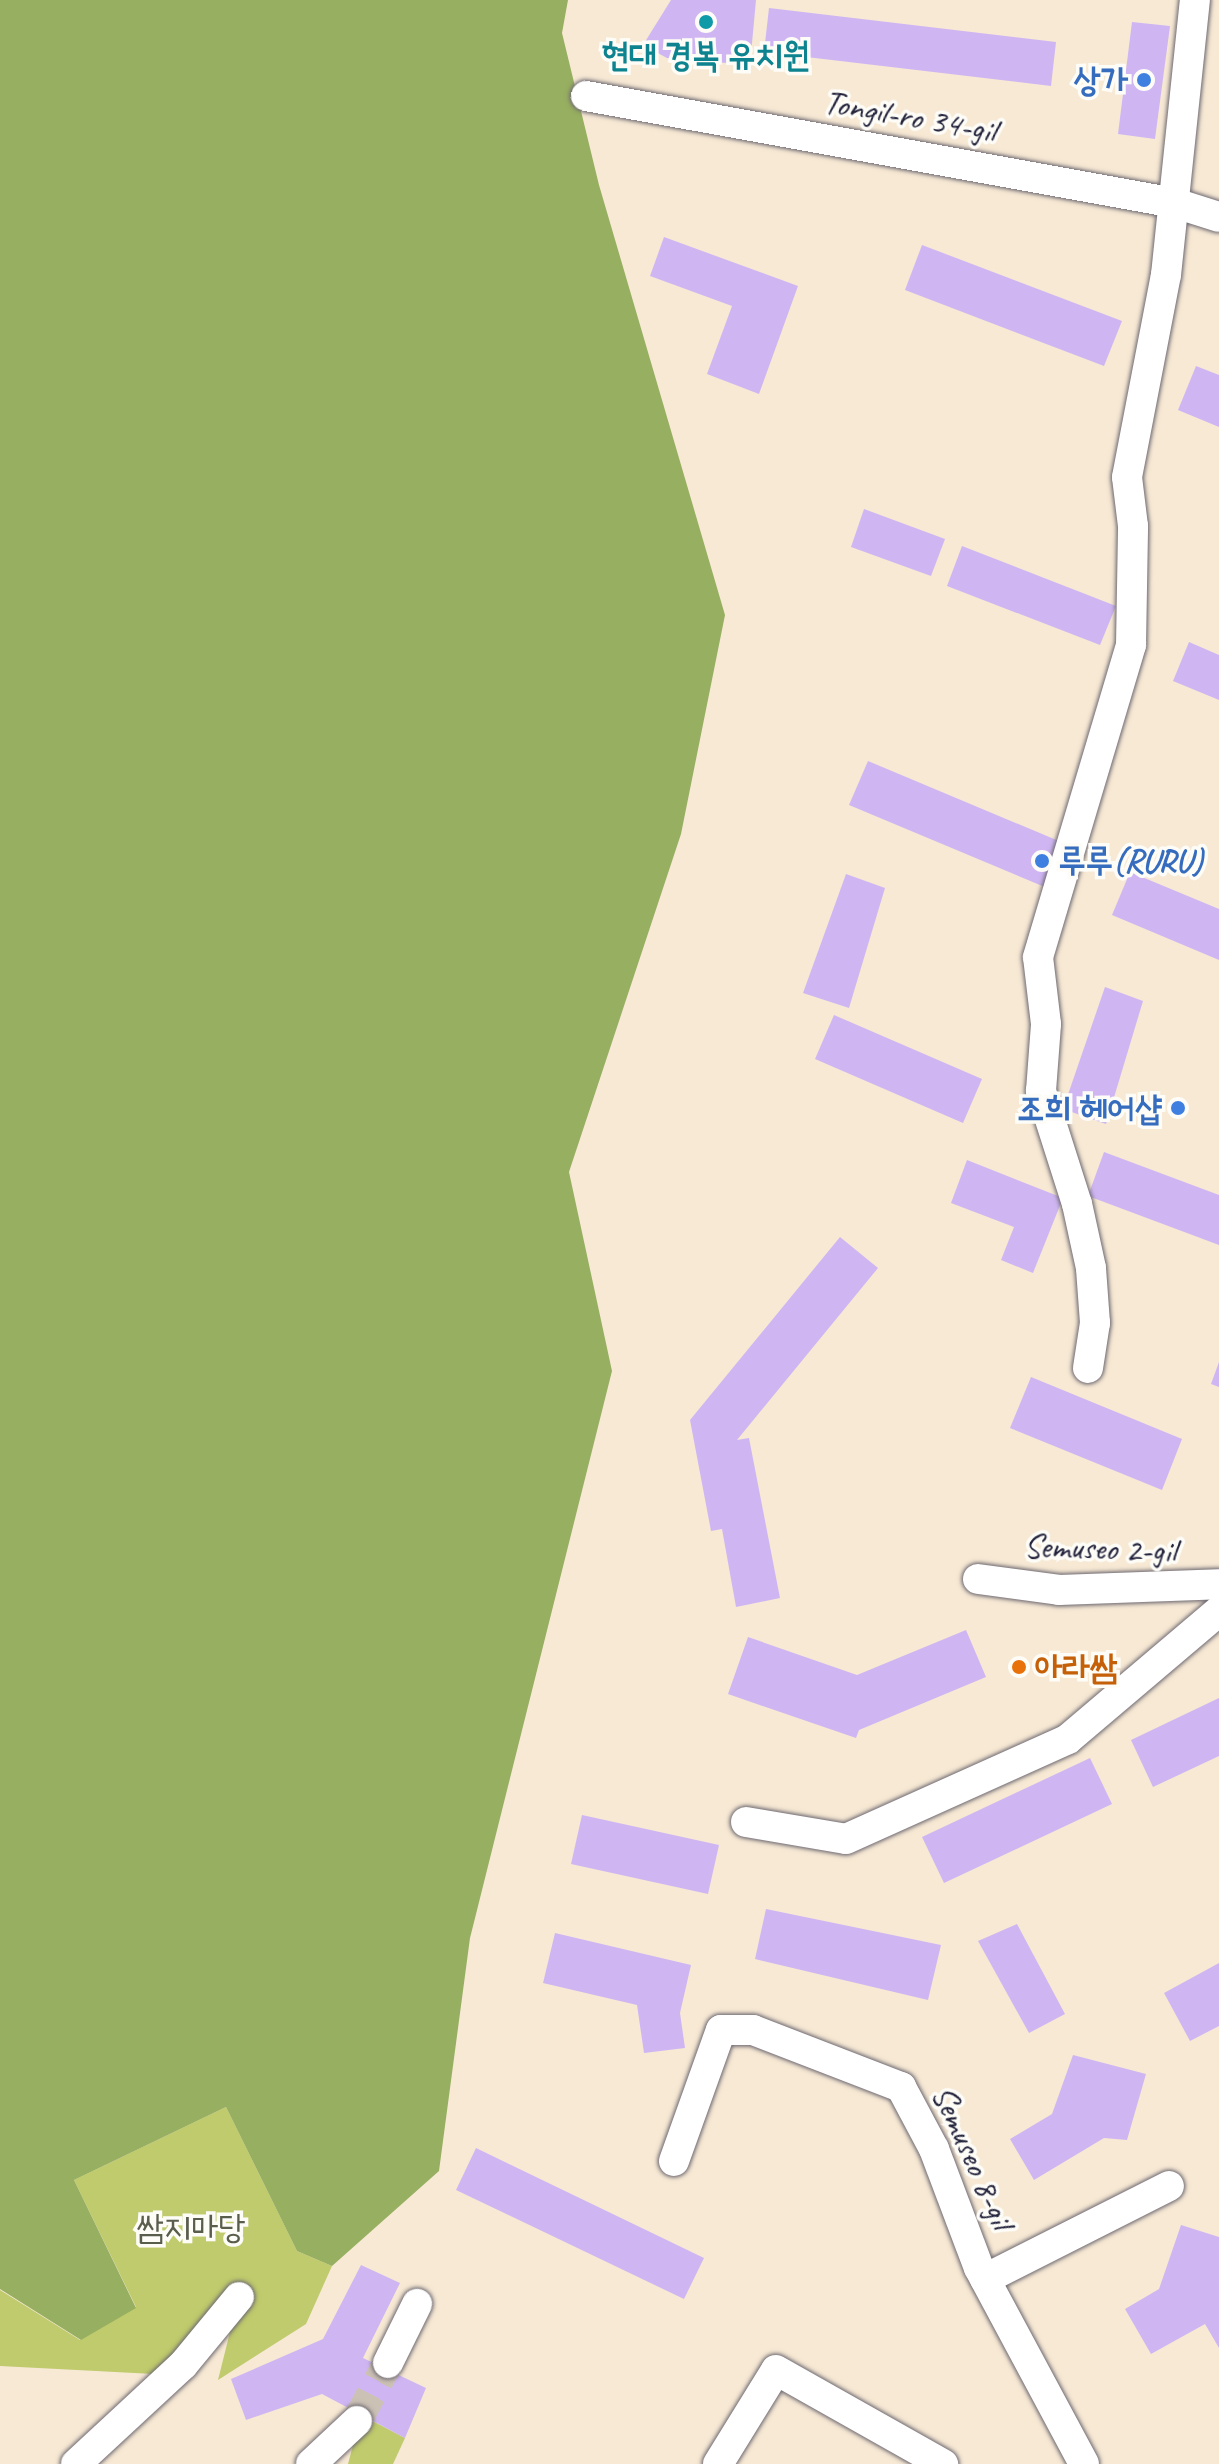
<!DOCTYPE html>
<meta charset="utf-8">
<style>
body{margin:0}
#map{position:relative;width:1219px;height:2464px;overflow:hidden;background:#f7e9d4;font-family:Caveat,"Poor Story",sans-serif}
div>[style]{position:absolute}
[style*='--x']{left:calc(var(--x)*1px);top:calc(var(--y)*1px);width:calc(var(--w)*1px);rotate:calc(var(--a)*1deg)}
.green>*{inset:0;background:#bfcb6c}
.forest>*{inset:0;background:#97af60}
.building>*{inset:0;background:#cfb6f3}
.minor-tunnel>*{height:30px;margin-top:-15px;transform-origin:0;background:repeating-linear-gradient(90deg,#ccc1b5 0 30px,transparent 0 45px)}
.roads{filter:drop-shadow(0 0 2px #6d6871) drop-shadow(0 0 2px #6d6871)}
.minor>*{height:30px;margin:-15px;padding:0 15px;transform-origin:15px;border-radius:15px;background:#fff}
.dots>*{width:22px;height:22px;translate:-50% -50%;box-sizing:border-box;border:4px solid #fdfcf7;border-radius:50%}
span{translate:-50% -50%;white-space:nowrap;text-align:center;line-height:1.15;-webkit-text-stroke:7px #fdfcf7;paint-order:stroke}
.culture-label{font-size:34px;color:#0d838f;font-weight:700}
.shop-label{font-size:34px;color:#366cbe;font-weight:700}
.right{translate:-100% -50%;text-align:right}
.left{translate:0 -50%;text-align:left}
.street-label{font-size:34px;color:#22223b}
.food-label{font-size:34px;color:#c56008;font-weight:700}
.park-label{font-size:34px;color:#595d4c}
</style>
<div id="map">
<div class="green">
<div style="clip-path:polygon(226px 2107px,297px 2251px,332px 2266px,306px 2324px,218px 2380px,238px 2300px,173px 2375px,0 2366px,0 2290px,80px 2340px,136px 2307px,74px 2180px)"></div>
<div style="clip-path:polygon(361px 2415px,405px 2438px,393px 2464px,348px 2464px)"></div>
</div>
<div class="forest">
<div style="clip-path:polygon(0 0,568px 0,562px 33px,599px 185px,725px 615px,681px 834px,569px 1172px,612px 1371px,470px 1938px,439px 2171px,332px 2266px,297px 2251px,226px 2107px,74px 2180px,136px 2308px,81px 2340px,0 2289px)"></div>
</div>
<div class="building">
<div style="clip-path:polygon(671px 0,756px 0,750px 65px,667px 58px,643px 45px)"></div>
<div style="clip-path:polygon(769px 8px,1056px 42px,1051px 86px,764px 52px)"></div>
<div style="clip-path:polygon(1132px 22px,1170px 26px,1155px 139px,1118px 134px)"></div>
<div style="clip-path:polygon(664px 237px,798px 286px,759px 394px,707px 374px,732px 306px,650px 276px)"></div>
<div style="clip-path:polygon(922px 245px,1122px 321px,1104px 366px,905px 290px)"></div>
<div style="clip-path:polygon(1196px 366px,1219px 375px,1219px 427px,1178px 410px)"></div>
<div style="clip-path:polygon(864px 509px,945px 539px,931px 576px,851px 547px)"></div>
<div style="clip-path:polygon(962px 546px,1116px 606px,1100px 645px,947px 586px)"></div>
<div style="clip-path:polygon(1189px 642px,1219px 655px,1219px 700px,1173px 681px)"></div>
<div style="clip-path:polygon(868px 761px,1066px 844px,1047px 888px,849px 805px)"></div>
<div style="clip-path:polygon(1130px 872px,1219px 909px,1219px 960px,1112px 915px)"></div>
<div style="clip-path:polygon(846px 874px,885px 888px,849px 1008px,803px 993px)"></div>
<div style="clip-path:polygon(1105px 987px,1143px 1001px,1106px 1124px,1063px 1109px)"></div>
<div style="clip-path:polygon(834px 1015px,982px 1079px,963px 1123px,815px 1059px)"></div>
<div style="clip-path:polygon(1104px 1152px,1219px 1195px,1219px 1245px,1088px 1196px)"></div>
<div style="clip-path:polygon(967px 1160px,1063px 1198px,1033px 1273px,1001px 1260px,1014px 1227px,951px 1203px)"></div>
<div style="clip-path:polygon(840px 1237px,878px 1268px,737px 1440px,749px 1438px,780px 1598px,736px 1607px,722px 1529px,711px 1531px,690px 1420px)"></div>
<div style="clip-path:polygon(1219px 1362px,1219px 1387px,1211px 1384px)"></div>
<div style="clip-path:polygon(1031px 1377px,1182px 1439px,1162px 1490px,1010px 1428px)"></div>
<div style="clip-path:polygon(966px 1630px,986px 1677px,859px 1730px,856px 1738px,728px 1694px,748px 1637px,857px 1675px)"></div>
<div style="clip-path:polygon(1219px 1698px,1219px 1756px,1153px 1787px,1131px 1740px)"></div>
<div style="clip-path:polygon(1090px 1758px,1112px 1804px,944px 1883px,922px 1837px)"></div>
<div style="clip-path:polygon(582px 1815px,719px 1845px,708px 1894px,571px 1864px)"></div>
<div style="clip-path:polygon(766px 1909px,941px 1945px,928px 2000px,755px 1959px)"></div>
<div style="clip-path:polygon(1017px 1924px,1065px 2014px,1029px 2033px,978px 1941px)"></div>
<div style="clip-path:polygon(555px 1933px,691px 1965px,680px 2013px,685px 2048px,644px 2053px,637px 2005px,543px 1983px)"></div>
<div style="clip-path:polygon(1219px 1963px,1219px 2026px,1190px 2041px,1164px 1993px)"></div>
<div style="clip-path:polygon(1073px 2055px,1146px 2074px,1127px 2140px,1104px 2138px,1034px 2180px,1010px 2139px,1052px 2114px)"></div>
<div style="clip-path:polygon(476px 2148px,704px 2258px,684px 2299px,456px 2190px)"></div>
<div style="clip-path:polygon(1181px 2225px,1219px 2237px,1219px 2348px,1205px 2324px,1151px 2354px,1125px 2309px,1159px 2289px)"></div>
<div style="clip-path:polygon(361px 2265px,400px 2283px,363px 2358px,426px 2388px,405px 2438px,322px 2394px,246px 2420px,231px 2379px,323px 2339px)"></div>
</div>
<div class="minor-tunnel">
<div style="--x:357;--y:2421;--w:66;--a:-61.9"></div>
</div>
<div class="roads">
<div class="minor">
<div style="--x:586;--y:96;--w:599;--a:10.3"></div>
<div style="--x:1175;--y:203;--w:46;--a:17.7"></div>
<div style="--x:1088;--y:1368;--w:46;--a:-81.2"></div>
<div style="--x:1095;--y:1323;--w:55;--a:-94.2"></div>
<div style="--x:1091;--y:1268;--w:66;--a:-102.3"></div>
<div style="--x:1077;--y:1204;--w:119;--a:-107.7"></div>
<div style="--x:1041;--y:1091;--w:67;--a:-85.7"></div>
<div style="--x:1046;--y:1024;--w:67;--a:-96.8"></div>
<div style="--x:1038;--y:957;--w:326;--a:-73.4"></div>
<div style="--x:1131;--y:645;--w:119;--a:-89"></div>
<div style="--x:1133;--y:526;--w:49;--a:-97"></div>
<div style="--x:1127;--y:477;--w:206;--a:-79.1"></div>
<div style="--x:1166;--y:275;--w:277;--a:-84"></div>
<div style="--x:978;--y:1579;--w:82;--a:7.7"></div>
<div style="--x:1059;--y:1590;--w:160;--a:-2.1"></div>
<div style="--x:746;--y:1822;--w:101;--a:9.6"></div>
<div style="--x:846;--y:1839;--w:243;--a:-24.2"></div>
<div style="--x:1068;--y:1739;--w:198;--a:-40.3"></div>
<div style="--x:674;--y:2161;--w:139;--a:-70.3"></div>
<div style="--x:721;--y:2030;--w:32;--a:0"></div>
<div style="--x:753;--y:2030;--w:159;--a:21.1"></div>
<div style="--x:901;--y:2087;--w:70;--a:62"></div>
<div style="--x:934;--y:2149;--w:127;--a:69.3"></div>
<div style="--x:979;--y:2268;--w:222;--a:61.8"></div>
<div style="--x:985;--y:2279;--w:206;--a:-26.8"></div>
<div style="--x:388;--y:2363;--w:66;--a:-63.8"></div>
<div style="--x:76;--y:2464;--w:146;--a:-42.8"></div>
<div style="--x:183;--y:2365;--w:88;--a:-50.5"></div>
<div style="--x:311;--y:2464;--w:63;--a:-43.1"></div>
<div style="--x:718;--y:2464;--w:110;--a:-58.3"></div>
<div style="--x:776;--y:2370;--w:192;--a:29.4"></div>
</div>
</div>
<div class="dots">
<div style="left:706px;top:22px;background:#0f9aa8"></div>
<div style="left:1144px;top:80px;background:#3f7fe0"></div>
<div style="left:1042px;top:861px;background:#3f7fe0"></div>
<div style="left:1178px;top:1108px;background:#3f7fe0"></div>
<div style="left:1019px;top:1667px;background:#e8710a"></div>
</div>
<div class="culture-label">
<span style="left:706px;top:55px">현대 경복 유치원</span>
</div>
<div class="shop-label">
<span class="right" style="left:1128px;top:80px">상가</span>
<span class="left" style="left:1058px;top:861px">루루(RURU)</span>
<span class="right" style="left:1162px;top:1108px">조희 헤어샵</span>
</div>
<div class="street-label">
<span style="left:910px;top:116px;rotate:10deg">Tongil-ro 34-gil</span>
<span style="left:1100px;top:1548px;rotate:2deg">Semuseo 2-gil</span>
<span style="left:973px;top:2157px;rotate:66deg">Semuseo 8-gil</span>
</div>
<div class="food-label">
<span class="left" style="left:1035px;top:1667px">아라쌈</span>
</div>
<div class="park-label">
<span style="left:191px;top:2227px">쌈지마당</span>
</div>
</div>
